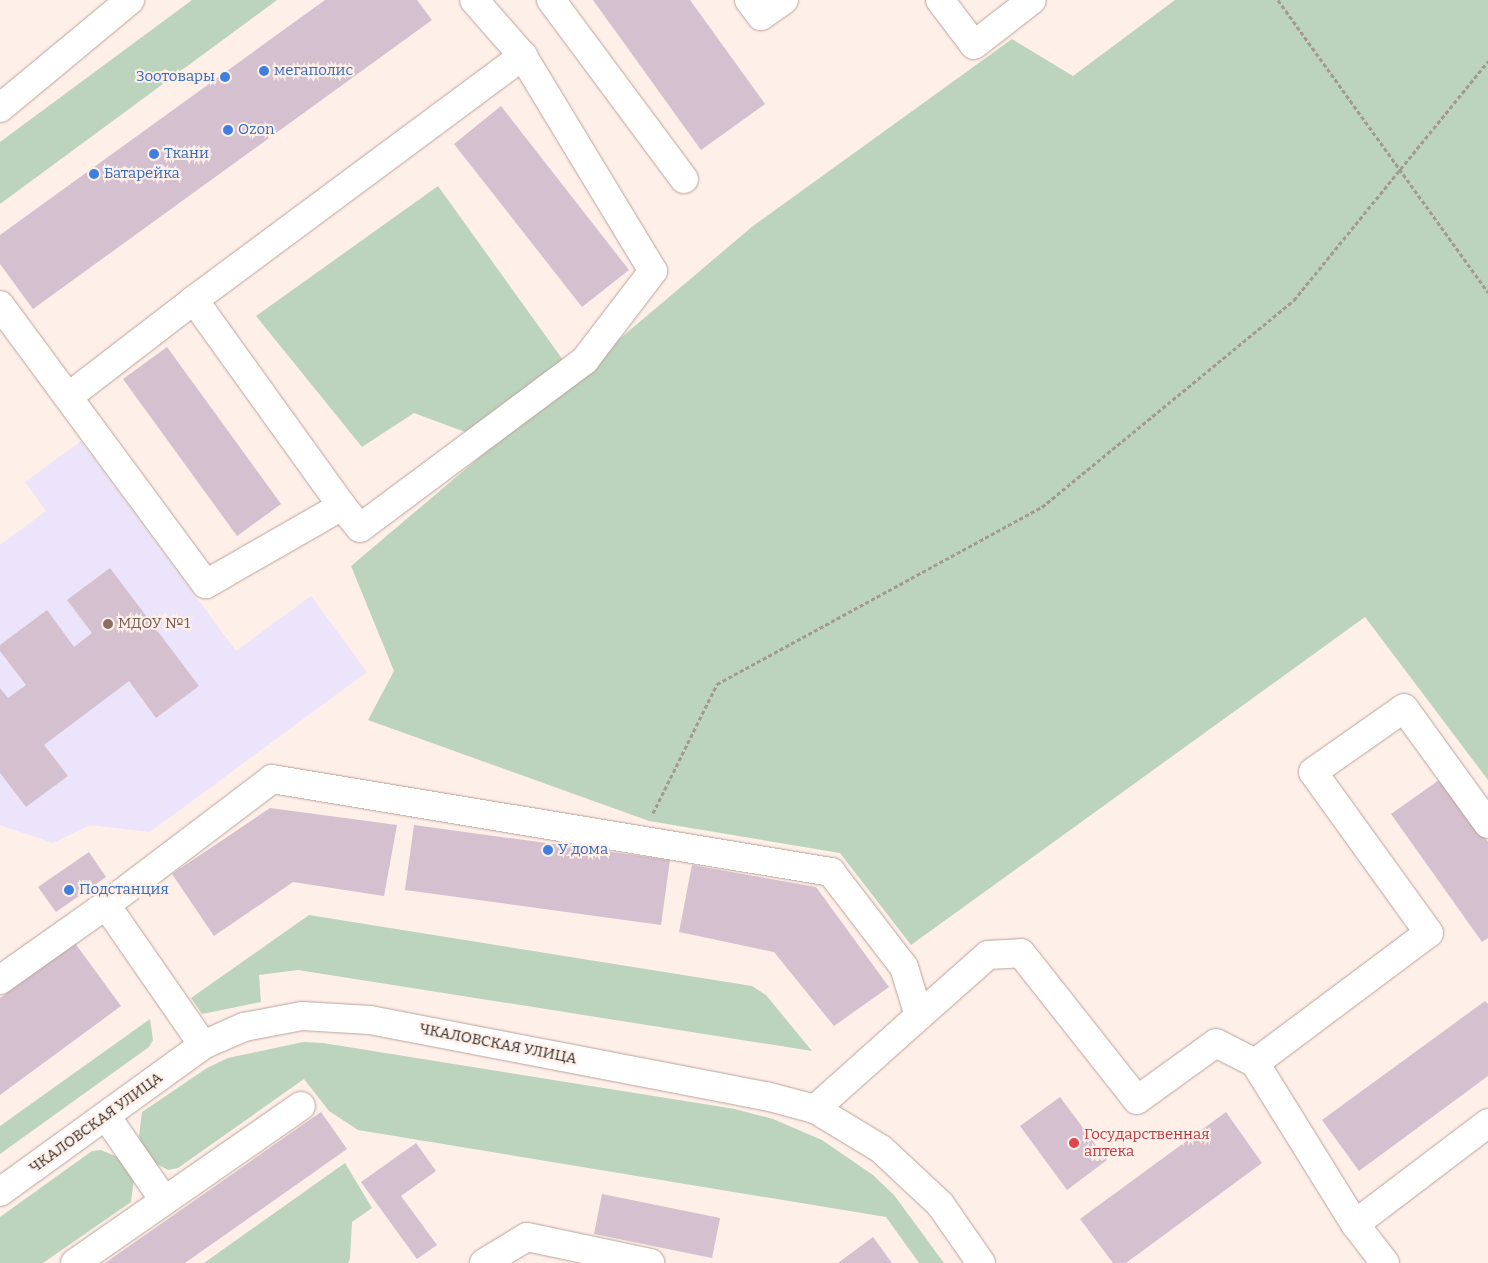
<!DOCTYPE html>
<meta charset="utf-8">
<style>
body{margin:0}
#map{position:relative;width:1488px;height:1263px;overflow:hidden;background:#feefe9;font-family:Bitter,serif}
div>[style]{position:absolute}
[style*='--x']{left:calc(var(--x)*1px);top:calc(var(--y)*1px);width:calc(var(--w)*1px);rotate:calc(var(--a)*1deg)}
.education>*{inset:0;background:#ece4fa}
.green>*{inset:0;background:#bcd4be}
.building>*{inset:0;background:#d4c0cf}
.path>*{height:3px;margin-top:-1.5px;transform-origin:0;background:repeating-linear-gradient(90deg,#a49892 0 4px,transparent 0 6.5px)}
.roads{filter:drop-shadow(0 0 1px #baa398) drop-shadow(0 0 1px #baa398)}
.minor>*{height:28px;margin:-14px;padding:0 14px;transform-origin:14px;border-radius:14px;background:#fff}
.dots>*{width:14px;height:14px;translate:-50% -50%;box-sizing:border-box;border:2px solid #feefe9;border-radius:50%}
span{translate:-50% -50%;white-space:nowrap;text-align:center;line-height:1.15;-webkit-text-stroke:4px #feefe9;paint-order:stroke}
.shop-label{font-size:15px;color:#366cbe}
.left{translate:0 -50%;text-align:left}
.right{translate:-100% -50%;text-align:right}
.education-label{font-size:15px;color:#785e54}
.street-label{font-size:15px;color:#382f2a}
.health-label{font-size:15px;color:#be3a42}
</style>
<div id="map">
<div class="education">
<div style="clip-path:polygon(81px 441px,236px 651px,311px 596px,367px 672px,150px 832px,90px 825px,53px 843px,0 825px,0 545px,46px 511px,25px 482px)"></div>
</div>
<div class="green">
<div style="clip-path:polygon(192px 0,277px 0,0 204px,0 142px)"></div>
<div style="clip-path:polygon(1175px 0,1488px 0,1488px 780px,1365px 617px,911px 945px,840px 853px,649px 821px,368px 720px,394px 671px,351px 566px,753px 226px,1012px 39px,1073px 76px)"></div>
<div style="clip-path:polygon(438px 186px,563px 360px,465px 432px,414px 413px,362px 447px,256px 316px)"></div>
<div style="clip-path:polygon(309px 915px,752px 986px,766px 995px,812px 1051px,298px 970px,259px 975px,261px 1002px,202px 1014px,191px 998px)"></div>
<div style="clip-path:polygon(150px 1019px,153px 1040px,149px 1047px,0 1154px,0 1126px)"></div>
<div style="clip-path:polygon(303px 1042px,323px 1043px,735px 1109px,773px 1119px,822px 1140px,873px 1175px,894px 1195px,944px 1263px,919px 1263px,886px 1217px,358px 1130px,329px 1111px,304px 1079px,178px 1168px,168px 1170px,155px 1163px,144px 1150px,139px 1136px,142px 1112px,207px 1068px,228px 1058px)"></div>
<div style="clip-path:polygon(101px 1150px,120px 1158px,134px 1179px,131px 1202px,43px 1263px,0 1263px,0 1217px,92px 1151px)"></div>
<div style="clip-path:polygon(345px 1163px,372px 1208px,352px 1222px,350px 1259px,348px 1263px,204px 1263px)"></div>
</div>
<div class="building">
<div style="clip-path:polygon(325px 0,417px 0,432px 20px,33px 309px,0 264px,0 235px)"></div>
<div style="clip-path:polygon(593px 0,690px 0,765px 104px,701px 150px)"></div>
<div style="clip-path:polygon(501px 106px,629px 270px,582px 307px,454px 144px)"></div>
<div style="clip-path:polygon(167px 347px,281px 504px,237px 536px,123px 379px)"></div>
<div style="clip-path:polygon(110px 568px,199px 686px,156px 718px,129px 681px,44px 745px,68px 776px,26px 807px,0 773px,0 688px,8px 698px,26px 685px,0 651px,0 645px,47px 610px,74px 647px,92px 633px,67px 600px)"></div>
<div style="clip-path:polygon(1442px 778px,1488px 842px,1488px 938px,1482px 942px,1391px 814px)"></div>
<div style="clip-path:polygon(270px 808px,397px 825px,384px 896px,293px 882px,214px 936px,172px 874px)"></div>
<div style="clip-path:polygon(414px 825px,670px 860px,661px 925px,405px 890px)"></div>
<div style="clip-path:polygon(89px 852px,106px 877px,56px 912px,38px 887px)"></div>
<div style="clip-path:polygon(692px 865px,816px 887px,889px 987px,834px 1026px,774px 952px,679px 932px)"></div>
<div style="clip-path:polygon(75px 943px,121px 1006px,0 1095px,0 998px)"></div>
<div style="clip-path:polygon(1485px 1001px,1488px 1004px,1488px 1076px,1359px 1171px,1322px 1120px)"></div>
<div style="clip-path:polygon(1060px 1097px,1107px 1160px,1067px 1190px,1020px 1126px)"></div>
<div style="clip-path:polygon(321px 1112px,347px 1149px,185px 1263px,105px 1263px)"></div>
<div style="clip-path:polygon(1226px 1112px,1262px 1163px,1126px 1263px,1113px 1263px,1080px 1219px)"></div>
<div style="clip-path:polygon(416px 1143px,436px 1171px,401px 1196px,437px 1245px,417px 1259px,361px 1182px)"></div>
<div style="clip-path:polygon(602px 1194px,720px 1218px,712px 1258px,594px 1234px)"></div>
<div style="clip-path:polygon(873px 1237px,892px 1263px,838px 1263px)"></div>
</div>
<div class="path">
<div style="--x:1278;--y:0;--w:360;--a:54.3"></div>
<div style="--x:653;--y:813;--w:144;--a:-63.6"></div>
<div style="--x:717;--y:684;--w:370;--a:-28.6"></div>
<div style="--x:1042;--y:507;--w:326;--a:-39.4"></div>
<div style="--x:1294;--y:300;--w:308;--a:-50.9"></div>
</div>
<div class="roads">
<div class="minor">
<div style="--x:551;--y:0;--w:223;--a:53.4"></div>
<div style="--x:749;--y:0;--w:20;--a:53"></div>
<div style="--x:761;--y:16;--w:28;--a:-35"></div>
<div style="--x:940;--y:0;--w:56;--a:52.9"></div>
<div style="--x:974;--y:45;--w:73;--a:-37.8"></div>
<div style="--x:0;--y:108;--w:169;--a:-39.7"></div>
<div style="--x:194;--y:300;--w:254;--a:54.3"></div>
<div style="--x:342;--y:506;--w:28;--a:51"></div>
<div style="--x:360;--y:528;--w:281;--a:-36.7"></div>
<div style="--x:585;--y:360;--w:112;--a:-52.6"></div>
<div style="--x:653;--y:271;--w:251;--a:-121.2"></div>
<div style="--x:523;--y:56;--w:74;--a:-131.2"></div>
<div style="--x:0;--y:305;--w:347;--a:53.6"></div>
<div style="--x:206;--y:584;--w:157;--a:-29.8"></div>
<div style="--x:68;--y:397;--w:159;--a:-37.6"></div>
<div style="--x:194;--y:300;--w:410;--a:-36.6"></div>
<div style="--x:0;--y:980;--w:130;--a:-35.3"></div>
<div style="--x:919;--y:1016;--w:92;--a:-41.5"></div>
<div style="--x:988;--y:955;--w:33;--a:-3"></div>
<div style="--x:1021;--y:953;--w:187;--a:51.7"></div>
<div style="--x:1137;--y:1100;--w:97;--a:-35.8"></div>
<div style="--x:1216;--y:1043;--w:44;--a:27.1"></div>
<div style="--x:1255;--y:1063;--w:217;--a:-36.8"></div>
<div style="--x:1429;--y:933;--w:198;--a:-125.8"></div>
<div style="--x:1313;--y:772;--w:111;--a:-35.1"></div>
<div style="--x:1404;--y:708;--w:143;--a:54.1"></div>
<div style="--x:203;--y:1045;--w:170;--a:-124.7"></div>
<div style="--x:106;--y:905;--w:208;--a:-37.2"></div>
<div style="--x:272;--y:779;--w:567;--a:9.45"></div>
<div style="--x:831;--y:872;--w:120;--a:52.5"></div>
<div style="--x:904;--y:967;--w:51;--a:73"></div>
<div style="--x:919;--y:1016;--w:140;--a:138.2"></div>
<div style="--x:1255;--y:1063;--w:190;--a:58.2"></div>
<div style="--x:1355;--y:1224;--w:167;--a:-37.2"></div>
<div style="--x:106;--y:1116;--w:102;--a:55.4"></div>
<div style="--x:0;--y:1192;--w:251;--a:-35.9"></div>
<div style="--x:203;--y:1045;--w:45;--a:-23.7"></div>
<div style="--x:244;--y:1027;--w:59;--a:-10.7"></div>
<div style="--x:302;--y:1016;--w:68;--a:3.4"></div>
<div style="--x:370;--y:1020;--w:403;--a:10.9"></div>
<div style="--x:766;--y:1096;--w:51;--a:14.9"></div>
<div style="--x:815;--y:1109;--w:77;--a:31.2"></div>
<div style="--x:881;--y:1149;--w:81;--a:43"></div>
<div style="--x:940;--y:1204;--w:72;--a:55.2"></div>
<div style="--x:1355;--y:1224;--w:49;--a:52.4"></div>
<div style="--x:75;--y:1263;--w:275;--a:-34.8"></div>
<div style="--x:484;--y:1263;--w:50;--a:-31.2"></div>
<div style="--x:527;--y:1237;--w:126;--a:11.9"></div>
</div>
</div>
<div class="dots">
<div style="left:264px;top:71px;background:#3f7fe0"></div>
<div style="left:225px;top:77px;background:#3f7fe0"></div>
<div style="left:228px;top:130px;background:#3f7fe0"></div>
<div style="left:154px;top:154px;background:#3f7fe0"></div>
<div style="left:94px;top:174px;background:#3f7fe0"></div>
<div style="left:108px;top:624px;background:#8d6e63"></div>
<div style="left:548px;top:850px;background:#3f7fe0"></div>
<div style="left:69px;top:890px;background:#3f7fe0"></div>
<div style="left:1074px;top:1143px;background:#e0444e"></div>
</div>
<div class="shop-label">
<span class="left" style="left:274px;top:71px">мегаполис</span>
<span class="right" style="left:215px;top:77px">Зоотовары</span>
<span class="left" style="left:238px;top:130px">Ozon</span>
<span class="left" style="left:164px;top:154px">Ткани</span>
<span class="left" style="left:104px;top:174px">Батарейка</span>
<span class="left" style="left:558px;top:850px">У дома</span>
<span class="left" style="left:79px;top:890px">Подстанция</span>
</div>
<div class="education-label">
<span class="left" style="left:118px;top:624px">МДОУ №1</span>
</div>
<div class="street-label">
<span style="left:498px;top:1044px;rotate:11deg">ЧКАЛОВСКАЯ УЛИЦА</span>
<span style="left:96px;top:1123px;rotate:-36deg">ЧКАЛОВСКАЯ УЛИЦА</span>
</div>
<div class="health-label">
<span class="left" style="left:1084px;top:1143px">Государственная<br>аптека</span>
</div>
</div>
